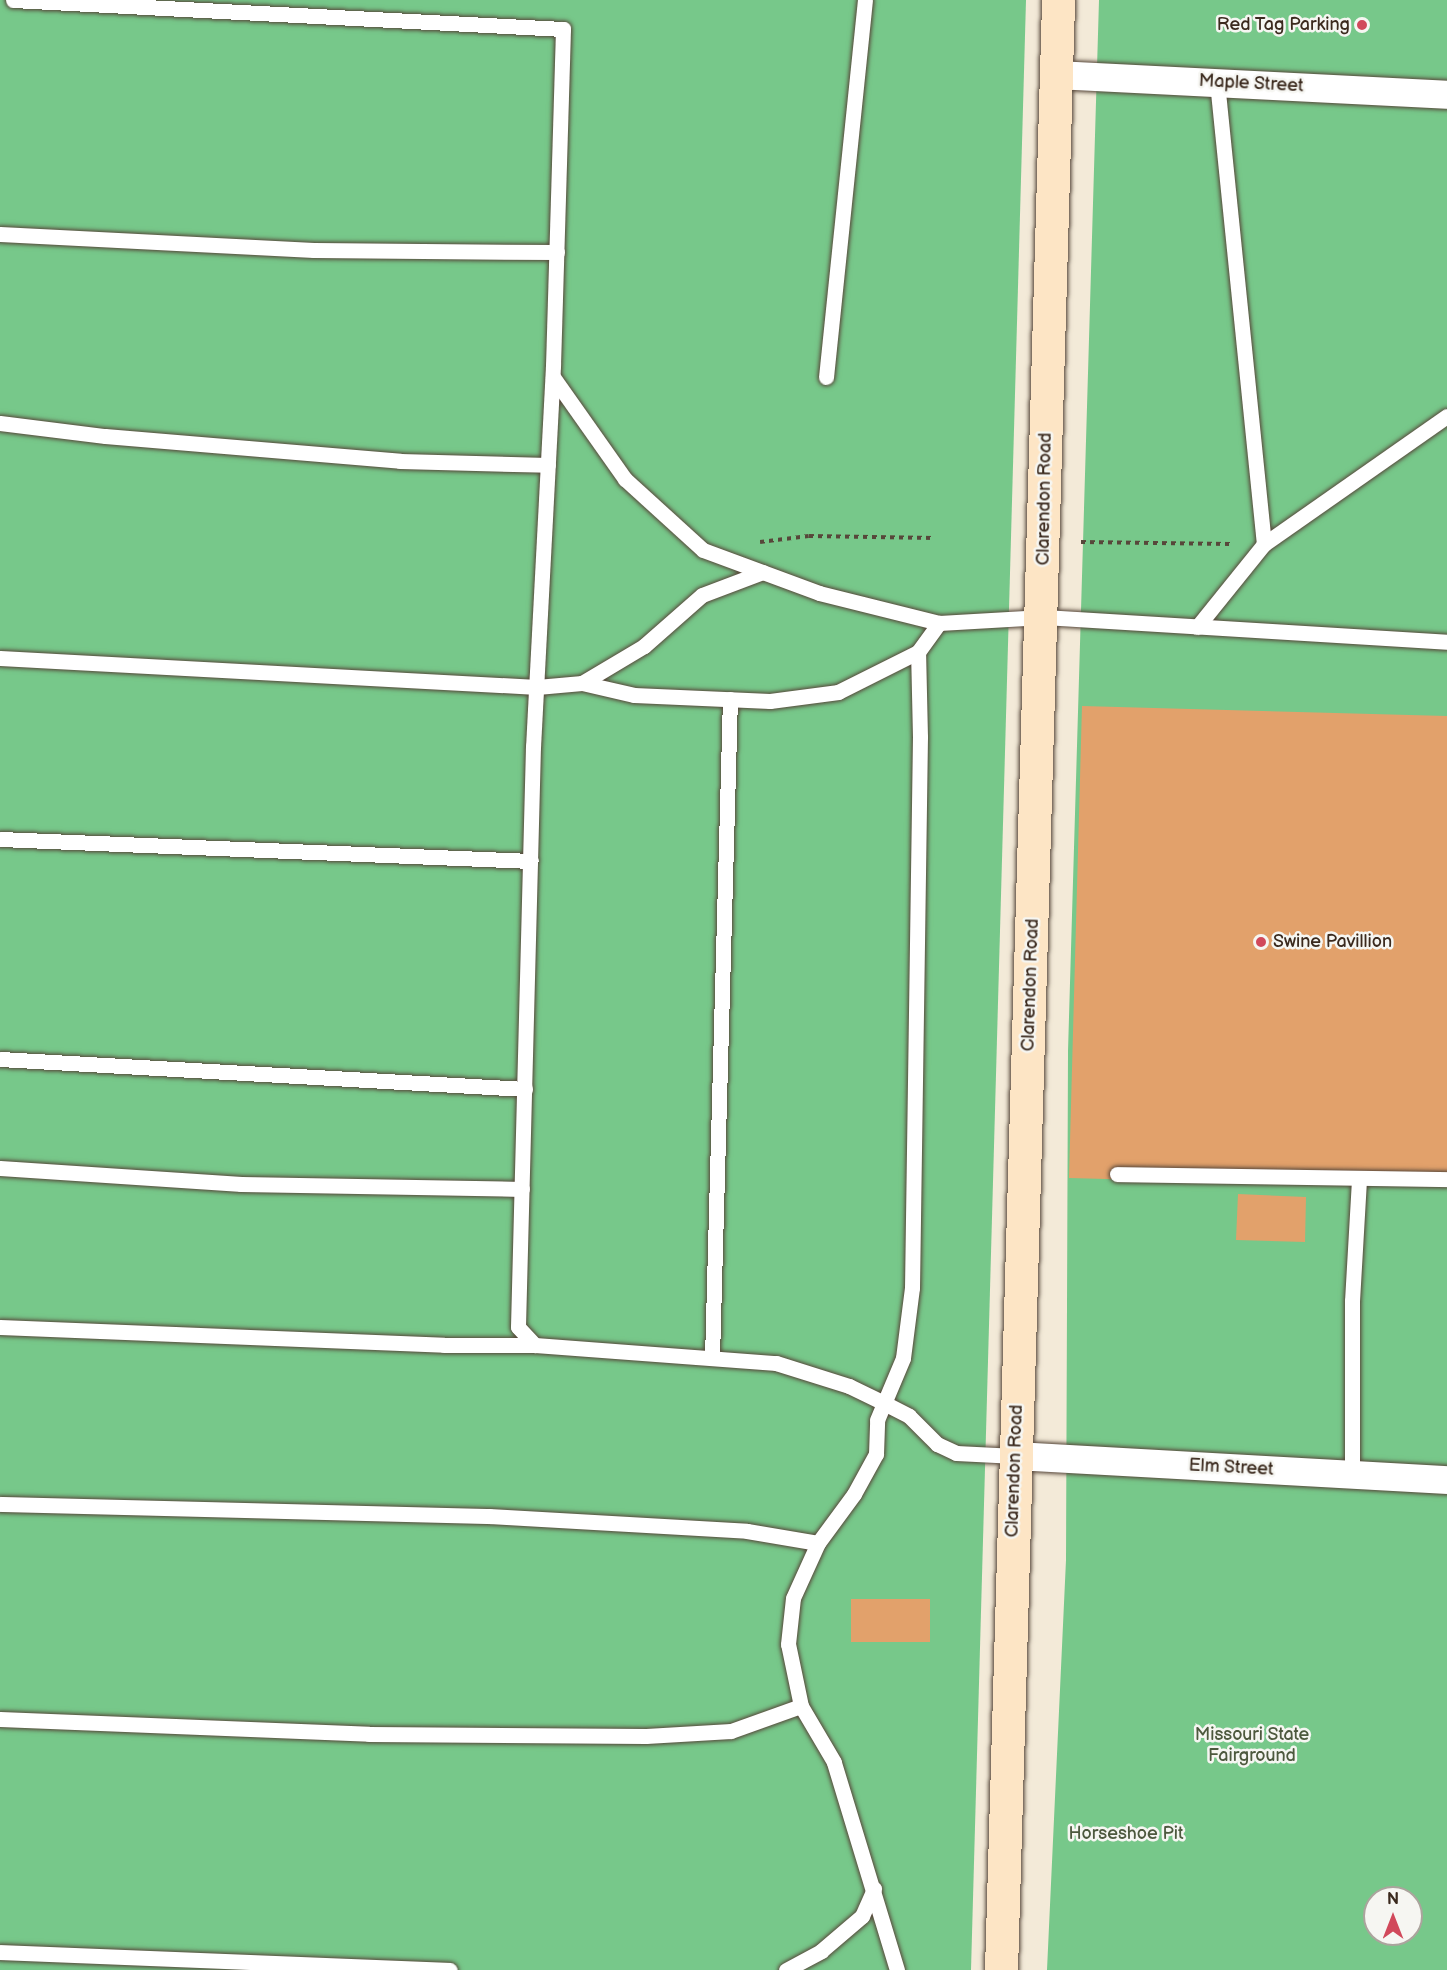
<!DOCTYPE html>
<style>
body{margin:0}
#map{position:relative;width:1447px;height:1970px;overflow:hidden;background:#f3ead8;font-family:"Balsamiq Sans",sans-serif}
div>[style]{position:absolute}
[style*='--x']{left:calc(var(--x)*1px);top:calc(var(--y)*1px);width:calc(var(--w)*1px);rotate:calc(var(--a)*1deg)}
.green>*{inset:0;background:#77c88a}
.building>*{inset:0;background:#e2a16b}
.path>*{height:4px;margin-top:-2px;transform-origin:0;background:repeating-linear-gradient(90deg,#57473a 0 4.5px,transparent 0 9px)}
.roads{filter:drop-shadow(0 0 2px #57473a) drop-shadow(0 0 2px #57473a)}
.lane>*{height:15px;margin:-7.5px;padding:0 7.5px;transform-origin:7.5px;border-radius:7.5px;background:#fff}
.street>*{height:28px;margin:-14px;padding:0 14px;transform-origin:14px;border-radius:14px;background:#fff}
.secondary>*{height:33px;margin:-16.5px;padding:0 16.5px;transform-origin:16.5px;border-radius:16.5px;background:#fde5c5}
.dots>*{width:16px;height:16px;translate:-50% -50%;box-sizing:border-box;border:3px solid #f6f6f2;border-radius:50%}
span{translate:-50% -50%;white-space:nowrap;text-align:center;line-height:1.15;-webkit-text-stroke:5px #f6f6f2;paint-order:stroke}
.poi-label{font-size:18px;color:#3b2a1e}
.right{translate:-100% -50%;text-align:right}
.left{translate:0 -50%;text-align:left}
.street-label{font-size:18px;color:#3b2a1e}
.park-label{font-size:18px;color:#4d593e}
.north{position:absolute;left:1363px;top:1886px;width:60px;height:60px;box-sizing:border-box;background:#f6f6f2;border:2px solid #aba49d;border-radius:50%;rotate:0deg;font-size:16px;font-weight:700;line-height:24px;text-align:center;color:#3b2a1e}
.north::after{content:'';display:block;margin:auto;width:21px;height:27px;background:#d1495b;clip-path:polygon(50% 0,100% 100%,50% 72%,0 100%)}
</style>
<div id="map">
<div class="green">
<div style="clip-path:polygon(0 0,1026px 0,971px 1970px,0 1970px)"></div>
<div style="clip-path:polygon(evenodd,1099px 0,1447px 0,1447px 1970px,1047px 1970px,1066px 1560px,1068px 1051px,1099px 0,1375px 1898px,1411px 1898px,1411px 1934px,1375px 1934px,1375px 1898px)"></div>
</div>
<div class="building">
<div style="clip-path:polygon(1082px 706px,1447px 716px,1447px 1174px,1257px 1183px,1069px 1178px)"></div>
<div style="clip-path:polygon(1238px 1194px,1306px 1197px,1305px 1242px,1236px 1240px)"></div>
<div style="clip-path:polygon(851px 1599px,930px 1599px,930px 1642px,851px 1642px)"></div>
</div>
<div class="path">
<div style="--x:760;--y:542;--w:49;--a:-7"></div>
<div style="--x:809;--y:536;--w:126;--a:0.9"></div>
<div style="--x:1081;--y:542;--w:149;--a:0.8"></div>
</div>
<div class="roads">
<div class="lane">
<div style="--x:13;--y:0;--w:551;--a:3.02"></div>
<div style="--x:563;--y:29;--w:337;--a:91.7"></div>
<div style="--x:553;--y:366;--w:381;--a:93"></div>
<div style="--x:533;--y:746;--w:581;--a:91.48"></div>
<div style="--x:518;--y:1327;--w:25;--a:47"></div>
<div style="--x:535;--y:1345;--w:242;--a:4.3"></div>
<div style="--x:776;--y:1363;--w:77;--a:17.5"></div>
<div style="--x:849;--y:1386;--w:39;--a:26"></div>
<div style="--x:884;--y:1403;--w:28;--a:27"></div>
<div style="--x:909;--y:1416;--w:40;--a:45"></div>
<div style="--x:937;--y:1444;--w:21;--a:25"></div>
<div style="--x:956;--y:1453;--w:60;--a:2.9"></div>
<div style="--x:1217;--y:82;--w:464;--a:84.2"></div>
<div style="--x:0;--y:234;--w:314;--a:2.9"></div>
<div style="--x:314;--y:250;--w:243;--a:0.5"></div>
<div style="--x:553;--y:377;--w:125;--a:54.8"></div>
<div style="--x:625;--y:479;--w:105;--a:42.3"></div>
<div style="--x:703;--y:550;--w:124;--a:20.3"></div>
<div style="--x:819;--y:593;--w:124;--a:14"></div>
<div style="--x:939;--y:623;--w:104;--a:-3.3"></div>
<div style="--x:1043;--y:617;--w:405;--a:3.5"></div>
<div style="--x:826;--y:377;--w:379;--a:-84.1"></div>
<div style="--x:0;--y:423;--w:106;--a:7.1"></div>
<div style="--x:105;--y:436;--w:296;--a:4.8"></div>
<div style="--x:400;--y:461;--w:148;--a:1.5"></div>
<div style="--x:1197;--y:627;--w:107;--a:-51.1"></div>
<div style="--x:1264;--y:544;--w:223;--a:-35"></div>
<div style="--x:0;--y:658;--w:538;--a:3.09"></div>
<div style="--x:537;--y:687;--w:45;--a:-5.1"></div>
<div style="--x:582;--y:683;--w:72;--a:-30.8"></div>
<div style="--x:644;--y:646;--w:77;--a:-41.3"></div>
<div style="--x:702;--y:595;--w:65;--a:-20.7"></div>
<div style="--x:582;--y:683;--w:53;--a:13"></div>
<div style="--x:634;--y:695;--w:136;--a:2.5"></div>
<div style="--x:770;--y:701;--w:69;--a:-7.5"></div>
<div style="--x:838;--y:692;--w:89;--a:-26.6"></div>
<div style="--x:918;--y:652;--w:36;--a:-54"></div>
<div style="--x:0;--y:839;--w:531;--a:2.37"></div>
<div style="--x:0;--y:1059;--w:526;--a:3.27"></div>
<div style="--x:0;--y:1168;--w:242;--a:3.8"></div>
<div style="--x:241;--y:1184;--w:281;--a:1"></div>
<div style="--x:1117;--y:1174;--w:330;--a:0.9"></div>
<div style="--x:0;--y:1327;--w:444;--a:2.3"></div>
<div style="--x:444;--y:1345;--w:91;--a:0"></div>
<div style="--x:712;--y:1358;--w:659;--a:-88.44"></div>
<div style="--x:1352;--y:1475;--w:174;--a:-90"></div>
<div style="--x:1352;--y:1301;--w:123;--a:-86.7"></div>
<div style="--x:0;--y:1504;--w:489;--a:1.4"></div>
<div style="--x:489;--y:1516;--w:258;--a:3.3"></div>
<div style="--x:747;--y:1531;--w:72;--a:9.6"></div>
<div style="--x:0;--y:1719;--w:369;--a:2.3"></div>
<div style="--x:369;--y:1734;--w:277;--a:0.4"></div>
<div style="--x:646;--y:1736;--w:85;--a:-3.4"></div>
<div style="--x:731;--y:1731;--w:74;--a:-19.7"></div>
<div style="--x:0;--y:1952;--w:450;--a:2.3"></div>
<div style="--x:786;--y:1970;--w:40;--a:-28"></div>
<div style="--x:821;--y:1951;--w:54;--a:-40.5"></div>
<div style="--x:862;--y:1916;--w:30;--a:-66"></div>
<div style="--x:897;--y:1970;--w:217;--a:-106.9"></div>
<div style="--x:834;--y:1762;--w:65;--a:-120.5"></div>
<div style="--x:801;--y:1706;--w:63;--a:-101.8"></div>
<div style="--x:788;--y:1644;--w:46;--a:-83.8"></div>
<div style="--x:793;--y:1598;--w:60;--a:-65.6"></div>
<div style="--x:818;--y:1543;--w:61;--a:-53.7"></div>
<div style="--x:854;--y:1494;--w:46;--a:-61.2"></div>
<div style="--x:876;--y:1454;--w:34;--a:-88"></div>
<div style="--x:877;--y:1420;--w:67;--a:-67.2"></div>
<div style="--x:903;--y:1358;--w:71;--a:-82.7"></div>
<div style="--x:912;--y:1288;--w:551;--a:-89.17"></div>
<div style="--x:920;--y:737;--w:85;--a:-91.3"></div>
</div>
<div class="street">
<div style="--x:1055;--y:75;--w:393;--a:2.9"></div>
<div style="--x:1016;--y:1456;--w:432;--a:3.2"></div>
</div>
<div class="secondary">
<div style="--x:1001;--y:1970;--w:1971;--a:-88.34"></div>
</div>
</div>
<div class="dots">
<div style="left:1362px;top:25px;background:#d1495b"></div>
<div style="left:1261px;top:942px;background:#d1495b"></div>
</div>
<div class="poi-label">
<span class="right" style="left:1350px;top:25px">Red Tag Parking</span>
<span class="left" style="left:1273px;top:942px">Swine Pavillion</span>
</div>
<div class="street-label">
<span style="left:1251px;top:84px;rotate:3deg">Maple Street</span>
<span style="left:1045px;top:499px;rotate:-89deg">Clarendon Road</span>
<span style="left:1031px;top:985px;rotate:-88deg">Clarendon Road</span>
<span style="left:1231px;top:1468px;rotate:3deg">Elm Street</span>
<span style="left:1015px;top:1471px;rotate:-88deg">Clarendon Road</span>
</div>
<div class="park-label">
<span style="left:1252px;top:1746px">Missouri State<br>Fairground</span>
<span style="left:1126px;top:1834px">Horseshoe Pit</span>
</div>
<div class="north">N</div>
</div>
